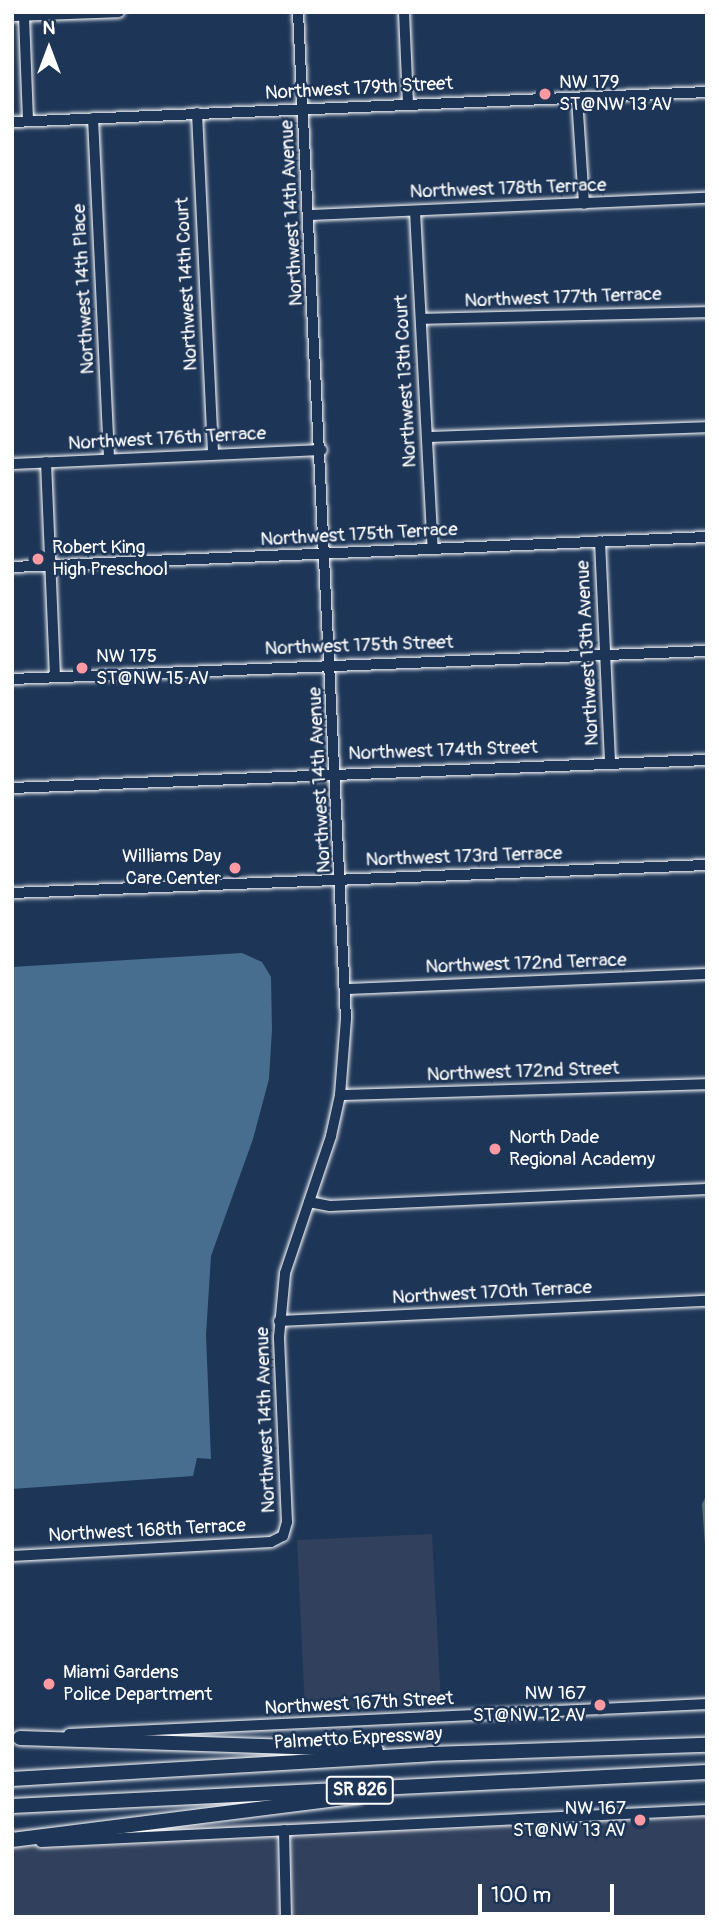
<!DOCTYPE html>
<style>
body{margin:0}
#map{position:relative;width:719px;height:1929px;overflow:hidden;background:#1d3557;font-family:Pangolin,sans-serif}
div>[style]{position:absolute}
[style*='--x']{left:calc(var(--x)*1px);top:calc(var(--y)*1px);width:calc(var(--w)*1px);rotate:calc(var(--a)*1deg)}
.built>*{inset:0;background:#31415d}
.green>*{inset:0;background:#5b726d}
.water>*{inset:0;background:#476e8f}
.roads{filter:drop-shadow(0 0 2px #fff) drop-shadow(0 0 2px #fff)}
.minor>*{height:10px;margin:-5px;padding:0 5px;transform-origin:5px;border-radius:5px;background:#1d3557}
.highway>*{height:14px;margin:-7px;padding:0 7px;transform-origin:7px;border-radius:7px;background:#1d3557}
.dots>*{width:19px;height:19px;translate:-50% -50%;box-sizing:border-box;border:4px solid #1d3557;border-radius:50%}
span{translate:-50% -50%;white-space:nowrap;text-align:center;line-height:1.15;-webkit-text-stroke:5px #1d3557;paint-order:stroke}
.shield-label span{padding:2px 5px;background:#1d3557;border:2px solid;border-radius:5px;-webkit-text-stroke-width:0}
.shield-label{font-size:18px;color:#fff;font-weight:700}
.poi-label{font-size:19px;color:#fff}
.left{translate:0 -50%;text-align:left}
.right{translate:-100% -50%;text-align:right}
.street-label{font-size:19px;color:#fff}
.frame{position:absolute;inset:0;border:14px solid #fff;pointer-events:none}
.north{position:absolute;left:14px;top:14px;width:70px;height:70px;-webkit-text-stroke:5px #1d3557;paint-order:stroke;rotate:0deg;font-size:19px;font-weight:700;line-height:28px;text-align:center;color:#fff}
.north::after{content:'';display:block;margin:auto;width:24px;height:32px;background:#fff;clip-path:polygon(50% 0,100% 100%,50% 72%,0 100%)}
.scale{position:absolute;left:478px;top:1884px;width:136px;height:32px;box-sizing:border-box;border:4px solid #fff;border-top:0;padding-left:9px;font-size:21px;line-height:24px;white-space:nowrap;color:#fff;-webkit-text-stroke:5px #1d3557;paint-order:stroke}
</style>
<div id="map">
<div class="built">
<div style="clip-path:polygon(432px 1534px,441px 1704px,305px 1710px,297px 1540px)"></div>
<div style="clip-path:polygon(707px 1812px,707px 1917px,12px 1917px,12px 1828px)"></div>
</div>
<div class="green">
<div style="clip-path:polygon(707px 1494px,707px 1572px,702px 1504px)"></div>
</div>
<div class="water">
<div style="clip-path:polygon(242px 953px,262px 962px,271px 977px,272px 1030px,269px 1079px,253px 1139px,211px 1256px,206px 1335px,211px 1459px,197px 1458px,193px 1476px,12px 1489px,12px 967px)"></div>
</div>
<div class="roads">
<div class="minor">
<div style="--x:404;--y:12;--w:92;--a:87.5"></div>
<div style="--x:12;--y:16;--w:107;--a:-2.1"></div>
<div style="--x:24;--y:16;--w:105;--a:87.8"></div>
<div style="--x:577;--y:98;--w:106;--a:86.2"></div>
<div style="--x:197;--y:113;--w:341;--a:87.3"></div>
<div style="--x:93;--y:118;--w:341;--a:87.3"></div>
<div style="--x:12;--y:122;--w:696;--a:-2.47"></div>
<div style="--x:415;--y:211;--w:338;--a:87"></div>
<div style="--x:310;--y:215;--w:397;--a:-2.5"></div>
<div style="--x:421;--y:319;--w:286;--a:-1.4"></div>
<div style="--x:427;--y:437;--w:280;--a:-2"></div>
<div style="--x:46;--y:462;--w:215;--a:87.6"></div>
<div style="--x:12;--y:464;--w:310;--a:-2.6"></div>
<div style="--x:600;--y:541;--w:221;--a:87.4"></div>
<div style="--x:12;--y:567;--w:696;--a:-2.47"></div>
<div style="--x:12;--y:679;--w:696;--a:-2.31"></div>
<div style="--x:12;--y:788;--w:696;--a:-2.31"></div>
<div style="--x:12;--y:893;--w:696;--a:-2.31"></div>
<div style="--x:347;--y:989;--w:360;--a:-2.4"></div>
<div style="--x:340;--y:1095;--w:367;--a:-1.7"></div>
<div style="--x:309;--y:1202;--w:21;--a:11"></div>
<div style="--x:330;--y:1206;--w:377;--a:-2.6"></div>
<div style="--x:279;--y:1321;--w:428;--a:-2.7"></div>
<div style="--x:12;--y:1556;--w:259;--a:-3.1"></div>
<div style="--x:271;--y:1542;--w:13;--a:-27"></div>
<div style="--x:283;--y:1536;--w:15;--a:-74"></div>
<div style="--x:287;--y:1522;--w:185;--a:-92.5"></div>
<div style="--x:279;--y:1337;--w:64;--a:-84.6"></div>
<div style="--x:285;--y:1273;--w:145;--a:-71.4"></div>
<div style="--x:331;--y:1136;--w:42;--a:-77.6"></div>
<div style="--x:340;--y:1095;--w:76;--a:-85.5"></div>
<div style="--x:346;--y:1019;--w:1008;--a:-92.73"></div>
<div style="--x:69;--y:1734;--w:639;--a:-2.69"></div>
<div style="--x:284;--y:1830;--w:87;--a:88.7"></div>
<div style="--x:41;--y:1842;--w:667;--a:-2.75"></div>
</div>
<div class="highway">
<div style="--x:20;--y:1738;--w:356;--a:1.9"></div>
<div style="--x:12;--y:1779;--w:419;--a:-3.4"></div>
<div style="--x:430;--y:1754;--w:277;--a:-1.9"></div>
<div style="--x:12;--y:1806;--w:696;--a:-2.8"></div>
<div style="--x:12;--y:1840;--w:349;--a:-7.2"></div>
</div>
</div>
<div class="dots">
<div style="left:545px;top:94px;background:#ff9aa2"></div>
<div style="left:38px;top:559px;background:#ff9aa2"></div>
<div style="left:82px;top:668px;background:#ff9aa2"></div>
<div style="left:235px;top:868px;background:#ff9aa2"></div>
<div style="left:495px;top:1149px;background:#ff9aa2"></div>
<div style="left:49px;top:1684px;background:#ff9aa2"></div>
<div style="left:600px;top:1705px;background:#ff9aa2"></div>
<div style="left:640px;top:1820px;background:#ff9aa2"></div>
</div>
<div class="shield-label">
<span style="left:360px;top:1790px">SR 826</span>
</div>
<div class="poi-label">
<span class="left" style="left:559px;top:94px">NW 179<br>ST@NW 13 AV</span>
<span class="left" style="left:52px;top:559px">Robert King<br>High Preschool</span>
<span class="left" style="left:96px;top:668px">NW 175<br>ST@NW 15 AV</span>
<span class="right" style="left:221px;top:868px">Williams Day<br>Care Center</span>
<span class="left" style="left:509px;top:1149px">North Dade<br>Regional Academy</span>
<span class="left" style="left:63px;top:1684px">Miami Gardens<br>Police Department</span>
<span class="right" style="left:586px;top:1705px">NW 167<br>ST@NW 12 AV</span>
<span class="right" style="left:626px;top:1820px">NW 167<br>ST@NW 13 AV</span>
</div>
<div class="street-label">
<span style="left:359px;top:89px;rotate:-3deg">Northwest 179th Street</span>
<span style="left:508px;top:189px;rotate:-2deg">Northwest 178th Terrace</span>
<span style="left:292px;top:213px;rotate:-93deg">Northwest 14th Avenue</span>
<span style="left:187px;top:284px;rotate:-93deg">Northwest 14th Court</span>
<span style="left:84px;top:289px;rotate:-93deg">Northwest 14th Place</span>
<span style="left:563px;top:298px;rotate:-2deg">Northwest 177th Terrace</span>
<span style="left:406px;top:381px;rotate:-93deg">Northwest 13th Court</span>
<span style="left:167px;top:439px;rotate:-3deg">Northwest 176th Terrace</span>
<span style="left:359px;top:535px;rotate:-3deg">Northwest 175th Terrace</span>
<span style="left:359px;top:646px;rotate:-2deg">Northwest 175th Street</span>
<span style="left:588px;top:653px;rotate:-93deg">Northwest 13th Avenue</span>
<span style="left:443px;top:751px;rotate:-2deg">Northwest 174th Street</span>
<span style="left:320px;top:780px;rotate:-93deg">Northwest 14th Avenue</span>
<span style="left:464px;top:857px;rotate:-2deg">Northwest 173rd Terrace</span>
<span style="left:526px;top:964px;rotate:-2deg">Northwest 172nd Terrace</span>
<span style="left:523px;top:1072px;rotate:-2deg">Northwest 172nd Street</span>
<span style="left:492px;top:1293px;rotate:-3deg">Northwest 170th Terrace</span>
<span style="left:266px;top:1420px;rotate:-92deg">Northwest 14th Avenue</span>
<span style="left:147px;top:1531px;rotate:-3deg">Northwest 168th Terrace</span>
<span style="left:359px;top:1704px;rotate:-3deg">Northwest 167th Street</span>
<span style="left:358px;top:1739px;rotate:-3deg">Palmetto Expressway</span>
</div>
<div class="frame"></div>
<div class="north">N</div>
<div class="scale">100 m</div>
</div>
